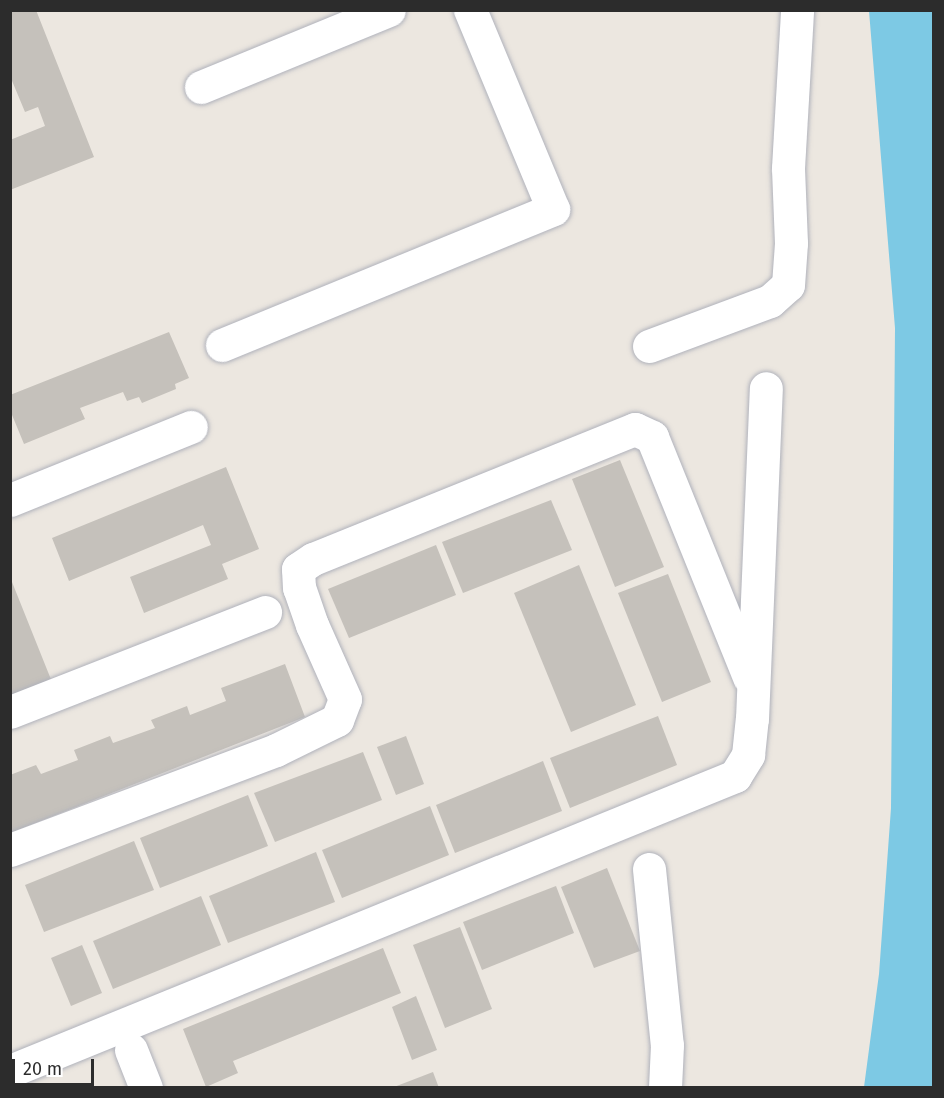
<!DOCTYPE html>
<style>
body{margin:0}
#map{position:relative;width:944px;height:1098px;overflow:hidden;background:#ece7e0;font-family:"Fira Sans",sans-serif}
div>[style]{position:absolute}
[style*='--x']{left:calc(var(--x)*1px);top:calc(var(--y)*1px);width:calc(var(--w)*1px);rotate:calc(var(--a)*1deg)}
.water>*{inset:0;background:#7dc9e4}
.building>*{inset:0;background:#c5c1bb}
.roads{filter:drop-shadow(0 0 2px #b0b2bb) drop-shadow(0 0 2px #b0b2bb)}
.minor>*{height:33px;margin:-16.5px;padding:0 16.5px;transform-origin:16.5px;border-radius:16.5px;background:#fff}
span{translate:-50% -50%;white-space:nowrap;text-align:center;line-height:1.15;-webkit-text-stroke:4.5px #fff;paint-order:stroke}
.frame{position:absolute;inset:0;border:12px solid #2c2c2c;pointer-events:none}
.scale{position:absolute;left:12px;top:1059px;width:82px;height:27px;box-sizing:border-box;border:3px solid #2c2c2c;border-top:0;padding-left:8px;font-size:18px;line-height:21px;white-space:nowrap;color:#2c2c2c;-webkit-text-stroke:4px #fff;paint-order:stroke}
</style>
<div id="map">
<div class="water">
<div style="clip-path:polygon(869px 11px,933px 11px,933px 1087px,864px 1087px,879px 974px,891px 808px,895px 328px)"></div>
</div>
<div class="building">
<div style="clip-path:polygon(10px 10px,36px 10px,94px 157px,10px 190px,10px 140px,45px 126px,38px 107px,25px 112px,10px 76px)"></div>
<div style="clip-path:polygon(169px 332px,189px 378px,175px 384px,176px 389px,142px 403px,139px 397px,127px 401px,123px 392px,80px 408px,85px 419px,24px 444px,10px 410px,10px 395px)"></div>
<div style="clip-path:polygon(620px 460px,664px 567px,615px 587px,572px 479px)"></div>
<div style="clip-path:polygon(226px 467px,259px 549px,222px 564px,228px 579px,144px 613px,130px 577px,211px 545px,203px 525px,69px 581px,52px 538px)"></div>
<div style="clip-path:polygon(551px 500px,572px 550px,463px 593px,442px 542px)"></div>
<div style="clip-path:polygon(436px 545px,456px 595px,349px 638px,328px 589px)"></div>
<div style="clip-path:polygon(579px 565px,636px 705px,571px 732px,514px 593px)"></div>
<div style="clip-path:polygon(668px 574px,711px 682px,662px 702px,618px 593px)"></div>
<div style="clip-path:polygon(10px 577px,52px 682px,10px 698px)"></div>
<div style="clip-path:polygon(285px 664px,305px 717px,10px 833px,10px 775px,36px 765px,41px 774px,78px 760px,74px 750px,110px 736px,113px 743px,155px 728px,151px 720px,187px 706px,190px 715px,226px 701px,221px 688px)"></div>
<div style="clip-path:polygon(658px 716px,677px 765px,570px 808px,550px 758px)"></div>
<div style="clip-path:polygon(406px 736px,424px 784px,396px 795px,377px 747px)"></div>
<div style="clip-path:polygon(363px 752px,382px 800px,275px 842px,254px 793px)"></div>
<div style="clip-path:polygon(543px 761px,562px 811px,455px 853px,436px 805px)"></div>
<div style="clip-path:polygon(248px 795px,268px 846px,160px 888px,140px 838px)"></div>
<div style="clip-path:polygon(430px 806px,449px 855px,342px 898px,322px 850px)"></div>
<div style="clip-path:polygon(134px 841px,154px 890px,44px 932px,25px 885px)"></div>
<div style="clip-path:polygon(316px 852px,335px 902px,228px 943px,209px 896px)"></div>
<div style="clip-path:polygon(607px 868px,640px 951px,594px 968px,561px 887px)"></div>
<div style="clip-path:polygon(556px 886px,574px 933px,482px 970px,463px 922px)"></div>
<div style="clip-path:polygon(201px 896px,221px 945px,113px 989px,93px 941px)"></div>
<div style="clip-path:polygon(460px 927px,492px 1009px,445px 1028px,413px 945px)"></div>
<div style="clip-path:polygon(82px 945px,102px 993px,71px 1006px,51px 958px)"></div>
<div style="clip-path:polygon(383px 948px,401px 993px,233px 1061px,238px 1073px,206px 1087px,183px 1029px)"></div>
<div style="clip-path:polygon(416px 996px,437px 1050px,412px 1060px,392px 1007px)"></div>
<div style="clip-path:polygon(433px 1072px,439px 1088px,394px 1088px,394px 1087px)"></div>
</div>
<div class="roads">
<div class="minor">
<div style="--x:201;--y:87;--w:203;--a:-22.3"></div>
<div style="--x:222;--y:345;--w:358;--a:-22.3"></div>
<div style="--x:553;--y:209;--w:216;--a:-112.6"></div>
<div style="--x:649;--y:346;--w:129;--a:-20.4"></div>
<div style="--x:770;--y:301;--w:24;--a:-42"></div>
<div style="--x:788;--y:285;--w:42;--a:-85.9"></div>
<div style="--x:791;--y:243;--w:75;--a:-92.3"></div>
<div style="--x:788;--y:168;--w:158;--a:-86.7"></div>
<div style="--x:10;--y:500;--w:195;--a:-22"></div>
<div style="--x:10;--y:712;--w:274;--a:-21.4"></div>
<div style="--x:10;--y:850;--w:284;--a:-20.6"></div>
<div style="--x:276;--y:750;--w:68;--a:-26.2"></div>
<div style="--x:337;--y:720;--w:22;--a:-69"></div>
<div style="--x:345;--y:699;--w:81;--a:-114"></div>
<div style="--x:312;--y:625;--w:39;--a:-109"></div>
<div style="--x:299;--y:588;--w:19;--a:-93"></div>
<div style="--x:298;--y:569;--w:18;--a:-34"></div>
<div style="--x:313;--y:559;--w:347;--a:-22"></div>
<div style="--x:635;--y:429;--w:19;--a:25"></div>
<div style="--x:652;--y:437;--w:259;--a:68"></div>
<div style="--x:649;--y:869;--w:177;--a:84.2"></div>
<div style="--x:667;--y:1045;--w:43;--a:92.7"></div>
<div style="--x:131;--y:1050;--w:41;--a:68.5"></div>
<div style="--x:10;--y:1071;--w:783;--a:-22.14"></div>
<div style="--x:735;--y:776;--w:25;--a:-58"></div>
<div style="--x:748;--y:755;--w:36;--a:-84"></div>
<div style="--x:752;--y:719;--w:331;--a:-87.6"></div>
</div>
</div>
<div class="frame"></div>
<div class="scale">20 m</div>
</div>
